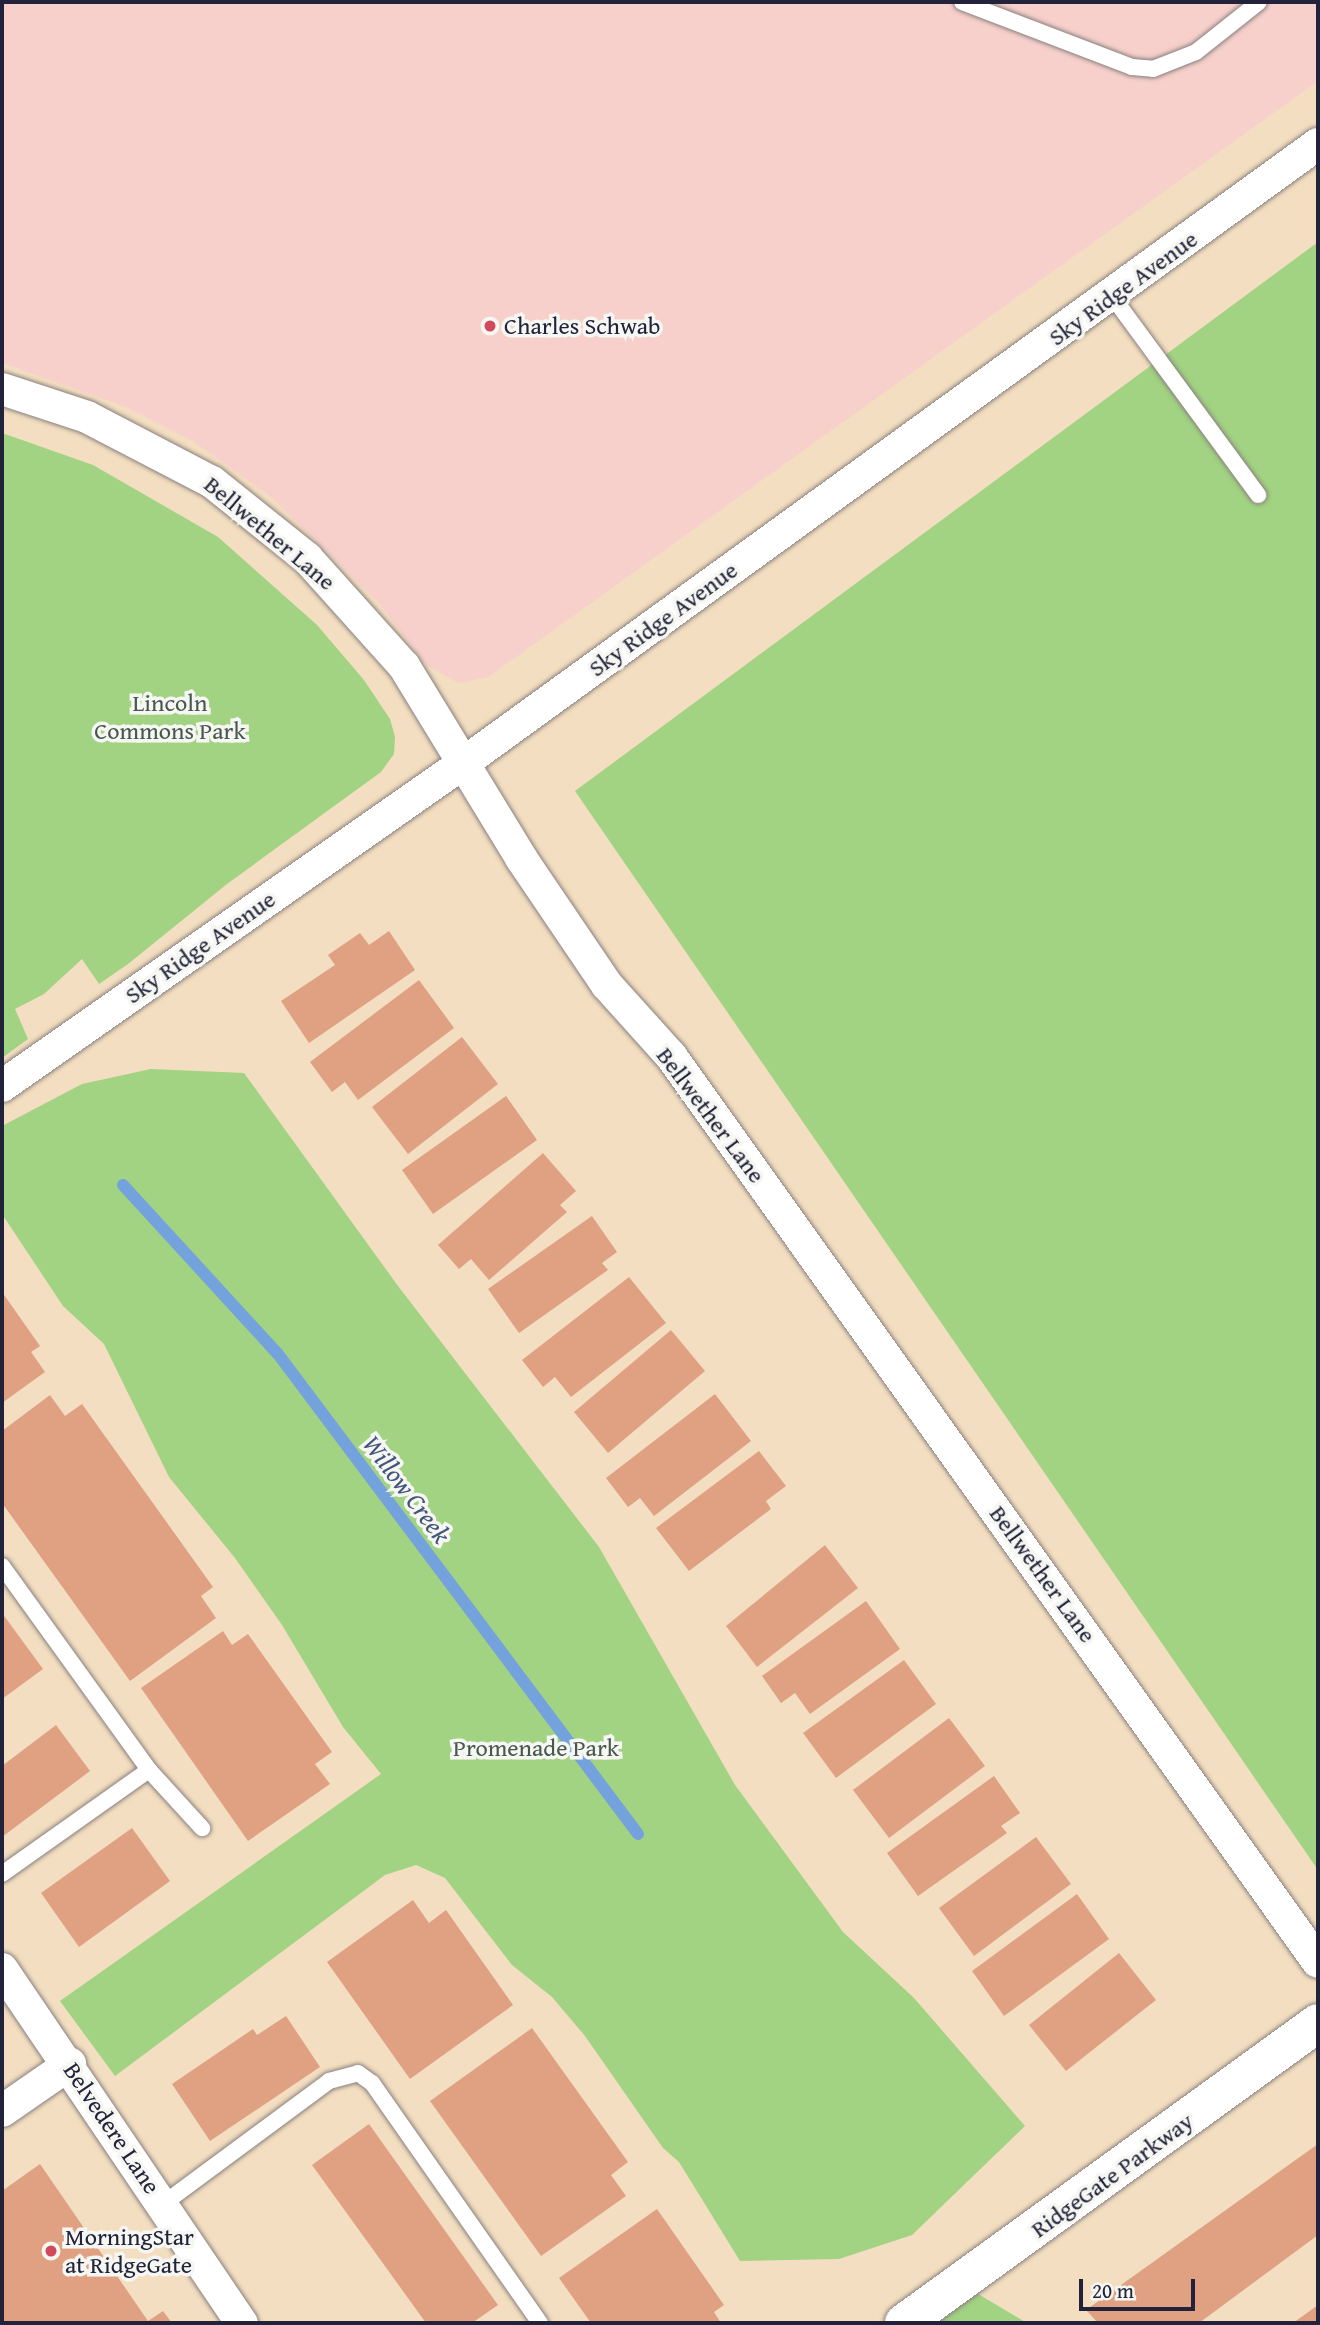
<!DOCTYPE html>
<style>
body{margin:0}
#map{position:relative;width:1320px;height:2325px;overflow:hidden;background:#f3dec1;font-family:"Gentium Book Plus",serif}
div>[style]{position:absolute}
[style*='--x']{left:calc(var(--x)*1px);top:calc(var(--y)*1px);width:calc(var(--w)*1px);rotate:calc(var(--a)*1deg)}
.built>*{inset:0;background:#f7d0cc}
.green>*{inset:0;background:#a1d382}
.stream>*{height:12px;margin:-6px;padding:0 6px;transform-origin:6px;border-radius:6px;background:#73a2dc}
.building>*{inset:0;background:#dfa181}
.roads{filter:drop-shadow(0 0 2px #8a807e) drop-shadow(0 0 2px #8a807e)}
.service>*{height:16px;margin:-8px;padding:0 8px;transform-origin:8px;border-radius:8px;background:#fff}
.minor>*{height:32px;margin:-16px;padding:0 16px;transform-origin:16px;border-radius:16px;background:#fff}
.secondary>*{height:38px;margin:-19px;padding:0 19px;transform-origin:19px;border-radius:19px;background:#fff}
.dots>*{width:19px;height:19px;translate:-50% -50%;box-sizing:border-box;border:4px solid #f6f6f2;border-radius:50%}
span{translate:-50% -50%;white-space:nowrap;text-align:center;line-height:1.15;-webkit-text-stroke:7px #f6f6f2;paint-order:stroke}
.street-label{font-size:24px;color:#22223b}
.poi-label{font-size:24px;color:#22223b}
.left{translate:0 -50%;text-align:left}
.park-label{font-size:24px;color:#485750}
.water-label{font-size:26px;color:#42557b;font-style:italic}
.frame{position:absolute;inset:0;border:4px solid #22223b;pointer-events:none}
.scale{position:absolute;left:1079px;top:2279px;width:116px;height:32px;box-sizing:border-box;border:4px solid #22223b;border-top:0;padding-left:9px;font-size:21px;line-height:24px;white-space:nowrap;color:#22223b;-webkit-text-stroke:5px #f6f6f2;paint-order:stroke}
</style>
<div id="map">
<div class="built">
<div style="clip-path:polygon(2px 2px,1318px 2px,1318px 81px,488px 677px,458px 683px,426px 665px,378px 602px,270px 496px,191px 440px,126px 407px,2px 363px)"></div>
</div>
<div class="green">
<div style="clip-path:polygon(1318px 242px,1318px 1870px,575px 791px)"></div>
<div style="clip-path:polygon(2px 433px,93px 465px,218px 537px,317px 625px,364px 680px,390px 719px,395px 737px,394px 754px,381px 772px,227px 884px,128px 964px,99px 984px,82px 959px,44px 994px,15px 1009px,28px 1039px,2px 1058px)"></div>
<div style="clip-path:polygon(151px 1069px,244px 1073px,398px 1286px,599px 1547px,735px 1785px,843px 1932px,914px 1998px,1025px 2126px,912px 2235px,839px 2259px,740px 2261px,679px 2162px,663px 2148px,585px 2036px,552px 1997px,512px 1965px,445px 1878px,416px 1865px,385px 1875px,115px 2076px,60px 2001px,381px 1774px,343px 1727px,282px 1625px,235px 1558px,169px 1477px,104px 1344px,63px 1306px,2px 1214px,2px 1126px,82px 1084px)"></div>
<div style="clip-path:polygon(963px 2285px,1027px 2323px,904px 2323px)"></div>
</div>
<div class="stream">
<div style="--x:123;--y:1185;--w:229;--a:47.5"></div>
<div style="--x:278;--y:1354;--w:600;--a:53.13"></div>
</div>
<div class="building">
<div style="clip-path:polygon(389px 931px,415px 970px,309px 1043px,281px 1001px,335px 965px,328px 955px,360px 933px,369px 945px)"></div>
<div style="clip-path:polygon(419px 980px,454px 1028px,358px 1100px,345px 1082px,332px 1092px,310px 1062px)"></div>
<div style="clip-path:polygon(462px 1037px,498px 1084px,408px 1154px,372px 1107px)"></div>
<div style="clip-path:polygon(506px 1096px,537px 1140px,433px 1214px,402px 1170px)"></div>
<div style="clip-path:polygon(543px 1153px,576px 1191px,560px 1205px,567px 1212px,489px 1280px,471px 1259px,459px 1269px,438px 1245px)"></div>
<div style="clip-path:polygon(592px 1216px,617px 1252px,602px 1263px,608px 1270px,519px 1333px,488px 1289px)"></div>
<div style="clip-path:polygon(629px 1277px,666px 1323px,571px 1397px,555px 1377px,543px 1387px,522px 1360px)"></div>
<div style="clip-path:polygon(2px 1292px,40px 1346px,31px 1352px,45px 1372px,2px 1403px)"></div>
<div style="clip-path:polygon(671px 1330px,705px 1371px,608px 1453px,574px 1412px)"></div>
<div style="clip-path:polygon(715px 1394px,751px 1441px,654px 1516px,640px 1498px,628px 1507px,606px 1478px)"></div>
<div style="clip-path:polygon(50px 1395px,65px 1416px,82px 1404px,213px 1587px,201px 1596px,216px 1618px,130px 1681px,2px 1503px,2px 1431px)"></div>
<div style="clip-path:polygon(759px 1451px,786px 1486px,766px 1501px,771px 1509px,689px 1571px,656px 1528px)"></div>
<div style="clip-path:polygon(825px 1545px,858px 1588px,757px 1667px,726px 1626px)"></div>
<div style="clip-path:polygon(866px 1601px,900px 1649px,810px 1714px,795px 1693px,781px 1703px,762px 1676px)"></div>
<div style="clip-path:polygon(2px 1613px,43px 1669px,2px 1699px)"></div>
<div style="clip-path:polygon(223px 1631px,232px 1645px,248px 1634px,332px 1752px,315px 1764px,330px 1784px,248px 1841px,141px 1688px)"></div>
<div style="clip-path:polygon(904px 1660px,936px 1704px,836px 1778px,803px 1733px)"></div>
<div style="clip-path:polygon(949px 1718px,985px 1766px,889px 1838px,853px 1790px)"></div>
<div style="clip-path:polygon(56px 1725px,90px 1771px,2px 1837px,2px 1766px)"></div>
<div style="clip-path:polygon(994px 1776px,1020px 1813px,1001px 1826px,1007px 1833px,918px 1896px,887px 1853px)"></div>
<div style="clip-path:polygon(132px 1828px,170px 1881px,79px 1947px,41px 1893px)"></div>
<div style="clip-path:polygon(1036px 1837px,1071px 1884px,974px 1956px,939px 1908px)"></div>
<div style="clip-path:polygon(1077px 1894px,1109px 1939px,1004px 2016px,972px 1971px)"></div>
<div style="clip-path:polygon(413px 1900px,429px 1923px,446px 1910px,513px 2005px,410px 2079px,327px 1962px)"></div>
<div style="clip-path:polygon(1119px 1953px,1156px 2000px,1066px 2071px,1029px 2025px)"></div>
<div style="clip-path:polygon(286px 2016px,320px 2067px,210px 2141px,172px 2084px,253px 2029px,257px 2035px)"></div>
<div style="clip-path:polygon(532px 2028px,628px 2162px,611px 2175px,626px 2196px,541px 2256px,430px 2101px)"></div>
<div style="clip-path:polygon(369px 2124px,498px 2305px,472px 2323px,426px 2323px,312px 2165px)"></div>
<div style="clip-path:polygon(1318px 2144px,1318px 2235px,1199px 2323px,1098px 2323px,1086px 2310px)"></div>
<div style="clip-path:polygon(40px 2164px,148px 2321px,163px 2311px,172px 2323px,2px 2323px,2px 2191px)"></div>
<div style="clip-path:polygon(657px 2209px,724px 2305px,714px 2312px,721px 2323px,591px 2323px,559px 2278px)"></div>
<div style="clip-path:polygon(1318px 2305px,1318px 2323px,1293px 2323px)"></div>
</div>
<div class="roads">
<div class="service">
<div style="--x:962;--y:2;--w:182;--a:20.9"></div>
<div style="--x:1132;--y:67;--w:21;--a:5"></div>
<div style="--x:1153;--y:69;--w:46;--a:-21.6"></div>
<div style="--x:1196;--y:52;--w:80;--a:-38.4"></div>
<div style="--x:1112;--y:296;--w:247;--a:53.7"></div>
<div style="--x:2;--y:1566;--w:251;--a:54.2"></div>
<div style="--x:149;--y:1770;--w:79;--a:47.6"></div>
<div style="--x:2;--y:1874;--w:180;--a:-35.3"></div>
<div style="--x:163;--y:2204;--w:207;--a:-36.5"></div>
<div style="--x:329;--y:2081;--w:30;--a:-15"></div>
<div style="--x:358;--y:2073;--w:17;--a:36"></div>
<div style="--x:372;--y:2083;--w:293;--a:55"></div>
</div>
<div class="minor">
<div style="--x:2;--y:389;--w:89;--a:18.2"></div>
<div style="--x:87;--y:417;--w:141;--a:27.5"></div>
<div style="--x:212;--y:482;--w:122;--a:38.7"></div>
<div style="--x:307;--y:558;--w:145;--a:48.1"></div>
<div style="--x:404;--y:666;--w:225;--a:58.6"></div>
<div style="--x:521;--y:858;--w:153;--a:55.9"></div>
<div style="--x:607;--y:985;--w:96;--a:48"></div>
<div style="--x:671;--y:1056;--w:1113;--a:54.47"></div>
<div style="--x:2;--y:1086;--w:562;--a:-34.99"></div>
<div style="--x:462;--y:764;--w:1057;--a:-35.92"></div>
<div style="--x:2;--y:1969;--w:428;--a:55.9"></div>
<div style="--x:2;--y:2111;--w:83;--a:-34.7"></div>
</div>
<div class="secondary">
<div style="--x:904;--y:2323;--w:511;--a:-35.93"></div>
</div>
</div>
<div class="dots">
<div style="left:490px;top:326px;background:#d1495b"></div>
<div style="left:51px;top:2251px;background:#d1495b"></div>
</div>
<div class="street-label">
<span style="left:1123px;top:288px;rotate:-36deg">Sky Ridge Avenue</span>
<span style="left:270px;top:533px;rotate:40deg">Bellwether Lane</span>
<span style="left:663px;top:619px;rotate:-36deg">Sky Ridge Avenue</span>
<span style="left:200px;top:947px;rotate:-35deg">Sky Ridge Avenue</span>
<span style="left:711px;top:1115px;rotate:53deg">Bellwether Lane</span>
<span style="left:1043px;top:1574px;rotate:54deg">Bellwether Lane</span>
<span style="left:112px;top:2128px;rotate:56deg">Belvedere Lane</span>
<span style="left:1112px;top:2175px;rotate:-36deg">RidgeGate Parkway</span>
</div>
<div class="poi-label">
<span class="left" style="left:504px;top:326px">Charles Schwab</span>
<span class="left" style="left:65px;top:2251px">MorningStar<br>at RidgeGate</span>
</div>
<div class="park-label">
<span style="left:170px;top:717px">Lincoln<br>Commons Park</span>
<span style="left:536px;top:1748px">Promenade Park</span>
</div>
<div class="water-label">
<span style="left:407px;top:1489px;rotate:53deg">Willow Creek</span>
</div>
<div class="frame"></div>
<div class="scale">20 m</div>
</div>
